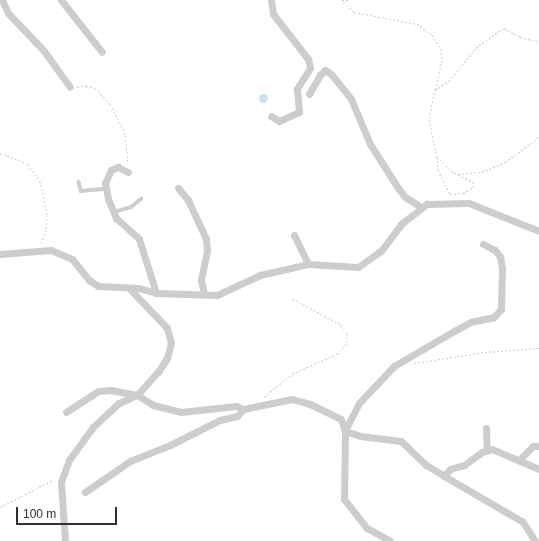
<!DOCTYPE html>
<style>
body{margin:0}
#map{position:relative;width:539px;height:541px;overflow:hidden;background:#fff;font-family:Helvetica,sans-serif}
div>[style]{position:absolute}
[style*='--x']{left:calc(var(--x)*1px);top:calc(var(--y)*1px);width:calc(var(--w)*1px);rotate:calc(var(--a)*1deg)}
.water>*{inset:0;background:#cae3ee}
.round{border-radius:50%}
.path>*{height:1px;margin-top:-0.5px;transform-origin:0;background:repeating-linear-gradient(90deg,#cdcdcd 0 2px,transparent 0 4px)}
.lane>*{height:3.5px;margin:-1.75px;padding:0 1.75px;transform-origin:1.75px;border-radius:1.75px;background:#cdcdcd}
.street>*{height:7px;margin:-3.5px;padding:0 3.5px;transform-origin:3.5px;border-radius:3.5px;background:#cdcdcd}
span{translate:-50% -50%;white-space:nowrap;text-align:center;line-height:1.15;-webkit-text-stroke:4px #fff;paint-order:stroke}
.scale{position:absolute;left:16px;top:507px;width:101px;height:18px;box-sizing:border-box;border:2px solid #303030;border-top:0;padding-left:5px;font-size:12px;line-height:14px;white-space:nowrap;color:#303030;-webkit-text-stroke:3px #fff;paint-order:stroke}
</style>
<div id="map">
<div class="water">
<div class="round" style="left:258.5px;top:93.5px;width:9px;height:9px"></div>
</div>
<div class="path">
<div style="--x:342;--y:0;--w:7;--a:0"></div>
<div style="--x:343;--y:2;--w:15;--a:42"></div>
<div style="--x:354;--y:12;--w:64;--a:10.8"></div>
<div style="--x:417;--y:24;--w:19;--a:36"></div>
<div style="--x:432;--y:35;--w:17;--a:57"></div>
<div style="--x:441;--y:49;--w:11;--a:85"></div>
<div style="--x:442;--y:60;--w:31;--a:103"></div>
<div style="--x:77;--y:87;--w:9;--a:-6"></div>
<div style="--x:86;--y:86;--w:9;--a:13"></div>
<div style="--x:95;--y:88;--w:22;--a:47"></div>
<div style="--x:110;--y:104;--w:32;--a:62"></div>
<div style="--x:125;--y:132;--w:32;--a:85"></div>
<div style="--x:0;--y:153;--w:30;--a:21"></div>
<div style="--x:28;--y:164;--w:21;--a:55"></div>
<div style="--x:40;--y:181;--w:35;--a:78"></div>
<div style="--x:47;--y:215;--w:15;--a:94"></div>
<div style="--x:46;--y:230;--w:14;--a:111"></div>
<div style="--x:437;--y:157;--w:13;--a:86"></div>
<div style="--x:438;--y:170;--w:27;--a:63"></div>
<div style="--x:450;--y:194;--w:13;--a:-4"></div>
<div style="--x:463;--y:193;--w:12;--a:-31"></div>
<div style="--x:473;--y:187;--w:4;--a:-76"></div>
<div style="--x:474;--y:183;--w:24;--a:-152"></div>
<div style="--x:453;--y:172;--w:22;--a:-137"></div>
<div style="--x:437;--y:157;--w:40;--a:-102"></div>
<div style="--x:429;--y:118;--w:29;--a:-78"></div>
<div style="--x:435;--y:90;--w:17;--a:-33"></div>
<div style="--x:449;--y:81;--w:43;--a:-50.7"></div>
<div style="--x:476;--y:48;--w:34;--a:-36"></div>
<div style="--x:504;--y:28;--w:18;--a:29"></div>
<div style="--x:520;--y:37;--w:20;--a:15"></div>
<div style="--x:458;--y:174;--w:24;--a:-5"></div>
<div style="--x:482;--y:172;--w:25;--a:-23"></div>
<div style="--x:505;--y:162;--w:42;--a:-36.3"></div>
<div style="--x:414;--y:363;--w:72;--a:-8.8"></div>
<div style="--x:485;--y:352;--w:54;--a:-4.2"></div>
<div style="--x:264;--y:397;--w:36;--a:-39"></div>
<div style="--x:292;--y:374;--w:49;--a:-24"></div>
<div style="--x:337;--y:354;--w:16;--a:-50"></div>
<div style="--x:347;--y:342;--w:9;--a:-90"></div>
<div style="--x:347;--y:333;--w:11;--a:-128"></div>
<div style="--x:340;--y:324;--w:55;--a:-152"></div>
<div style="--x:0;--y:507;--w:59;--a:-27"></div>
</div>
<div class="lane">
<div style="--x:79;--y:182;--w:9;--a:77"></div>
<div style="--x:81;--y:191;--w:24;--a:-5"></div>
<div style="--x:114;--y:212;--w:18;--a:-16"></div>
<div style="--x:131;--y:207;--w:13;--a:-39"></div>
</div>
<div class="street">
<div style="--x:2;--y:0;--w:14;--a:65"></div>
<div style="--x:8;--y:13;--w:52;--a:46.5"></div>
<div style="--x:44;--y:51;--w:44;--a:54.2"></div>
<div style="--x:61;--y:0;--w:66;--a:51.7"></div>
<div style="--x:271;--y:0;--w:14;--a:82"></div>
<div style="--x:273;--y:14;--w:57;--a:52.1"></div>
<div style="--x:308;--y:59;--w:9;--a:77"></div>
<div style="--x:310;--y:68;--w:25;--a:122"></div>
<div style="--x:297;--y:89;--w:23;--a:85"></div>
<div style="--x:299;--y:112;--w:22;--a:156"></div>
<div style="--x:279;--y:121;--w:9;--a:-148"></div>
<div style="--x:309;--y:94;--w:22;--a:-60"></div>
<div style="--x:320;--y:75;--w:7;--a:-45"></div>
<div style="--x:325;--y:70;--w:7;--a:34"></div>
<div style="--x:331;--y:74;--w:32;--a:51"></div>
<div style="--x:351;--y:99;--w:49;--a:67.1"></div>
<div style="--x:370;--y:144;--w:52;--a:57.5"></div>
<div style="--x:398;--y:188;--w:11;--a:52"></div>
<div style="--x:405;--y:197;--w:19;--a:32"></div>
<div style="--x:128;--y:172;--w:11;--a:-153"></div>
<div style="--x:118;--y:167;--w:8;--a:157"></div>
<div style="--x:111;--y:170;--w:14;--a:115"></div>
<div style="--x:105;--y:183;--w:16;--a:79"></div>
<div style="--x:108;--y:199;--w:21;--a:67"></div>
<div style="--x:116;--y:218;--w:31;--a:42"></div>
<div style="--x:139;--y:239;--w:57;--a:72.5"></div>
<div style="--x:178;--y:188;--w:16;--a:50"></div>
<div style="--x:188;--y:200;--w:43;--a:65.2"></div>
<div style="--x:206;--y:239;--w:12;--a:85"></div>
<div style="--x:207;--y:251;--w:30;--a:102"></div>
<div style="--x:201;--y:280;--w:13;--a:77"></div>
<div style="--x:294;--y:235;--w:32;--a:64"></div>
<div style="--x:483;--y:244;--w:13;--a:27"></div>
<div style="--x:495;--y:250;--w:9;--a:54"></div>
<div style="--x:500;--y:257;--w:11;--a:80"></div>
<div style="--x:502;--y:268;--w:41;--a:91.4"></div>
<div style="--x:501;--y:309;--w:11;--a:131"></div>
<div style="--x:494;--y:317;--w:24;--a:168"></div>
<div style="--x:471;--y:322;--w:19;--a:152"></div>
<div style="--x:454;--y:331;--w:69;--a:149.7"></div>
<div style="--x:394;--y:366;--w:51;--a:133.4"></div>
<div style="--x:359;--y:403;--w:31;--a:117"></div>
<div style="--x:345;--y:431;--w:16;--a:18"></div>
<div style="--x:360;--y:436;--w:41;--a:7"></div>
<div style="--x:401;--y:441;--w:35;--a:44"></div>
<div style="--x:426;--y:465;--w:21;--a:31"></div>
<div style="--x:444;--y:476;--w:9;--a:-49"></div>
<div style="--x:450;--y:469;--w:15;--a:-16"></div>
<div style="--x:464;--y:465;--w:22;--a:-36"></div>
<div style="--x:482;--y:452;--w:10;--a:-17"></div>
<div style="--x:492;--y:449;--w:51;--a:23.1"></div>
<div style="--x:0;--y:254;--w:51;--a:-4.5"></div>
<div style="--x:51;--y:250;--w:23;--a:23"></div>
<div style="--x:72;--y:259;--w:27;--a:51"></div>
<div style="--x:89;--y:280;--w:11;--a:34"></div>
<div style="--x:98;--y:286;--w:41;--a:2.8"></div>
<div style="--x:139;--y:288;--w:18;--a:16"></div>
<div style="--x:156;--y:293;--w:61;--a:1.9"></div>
<div style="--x:217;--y:295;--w:47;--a:-24.9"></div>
<div style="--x:260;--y:275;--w:49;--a:-12.9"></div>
<div style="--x:308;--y:264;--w:50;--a:3.4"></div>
<div style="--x:358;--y:267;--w:28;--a:-35"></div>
<div style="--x:381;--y:251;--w:34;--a:-53"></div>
<div style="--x:401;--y:224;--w:33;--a:-38"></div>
<div style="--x:427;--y:204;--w:42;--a:-1.4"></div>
<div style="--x:469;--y:203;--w:75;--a:21.8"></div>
<div style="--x:66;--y:412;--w:38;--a:-33"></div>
<div style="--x:98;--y:391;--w:13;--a:-4"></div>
<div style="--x:111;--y:390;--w:26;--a:11"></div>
<div style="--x:137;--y:395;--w:19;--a:32"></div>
<div style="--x:153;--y:405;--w:29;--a:14"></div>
<div style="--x:181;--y:412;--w:55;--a:-6.2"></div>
<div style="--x:236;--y:406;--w:8;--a:23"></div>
<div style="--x:243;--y:409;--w:50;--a:-11.5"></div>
<div style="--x:292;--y:399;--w:19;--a:16"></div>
<div style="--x:310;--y:404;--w:34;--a:26"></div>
<div style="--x:341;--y:419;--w:13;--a:72"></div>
<div style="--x:345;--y:431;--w:68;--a:90.8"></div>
<div style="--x:344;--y:499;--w:37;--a:52"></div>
<div style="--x:367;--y:528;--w:26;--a:29"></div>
<div style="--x:486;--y:428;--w:23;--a:88"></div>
<div style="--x:519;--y:460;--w:20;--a:-45"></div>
<div style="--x:533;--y:446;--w:6;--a:0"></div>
<div style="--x:444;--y:476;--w:91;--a:30.2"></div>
<div style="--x:523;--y:522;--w:22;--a:58"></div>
<div style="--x:85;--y:492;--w:55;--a:-34.6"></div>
<div style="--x:130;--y:461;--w:43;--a:-21.8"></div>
<div style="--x:170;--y:445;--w:56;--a:-26.6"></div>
<div style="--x:220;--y:420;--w:17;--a:-13"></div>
<div style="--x:237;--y:416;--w:9;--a:-49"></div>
<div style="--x:65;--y:541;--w:59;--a:-93.9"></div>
<div style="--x:61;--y:482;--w:23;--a:-70"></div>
<div style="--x:69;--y:460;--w:41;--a:-54"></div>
<div style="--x:93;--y:427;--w:35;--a:-43"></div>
<div style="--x:119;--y:403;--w:20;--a:-24"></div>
<div style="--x:137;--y:395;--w:31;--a:-48"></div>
<div style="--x:158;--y:372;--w:17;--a:-57"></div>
<div style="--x:167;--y:358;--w:16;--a:-75"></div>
<div style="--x:171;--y:343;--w:16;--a:-105"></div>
<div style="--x:167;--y:328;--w:54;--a:-133.5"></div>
</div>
<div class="scale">100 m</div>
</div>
